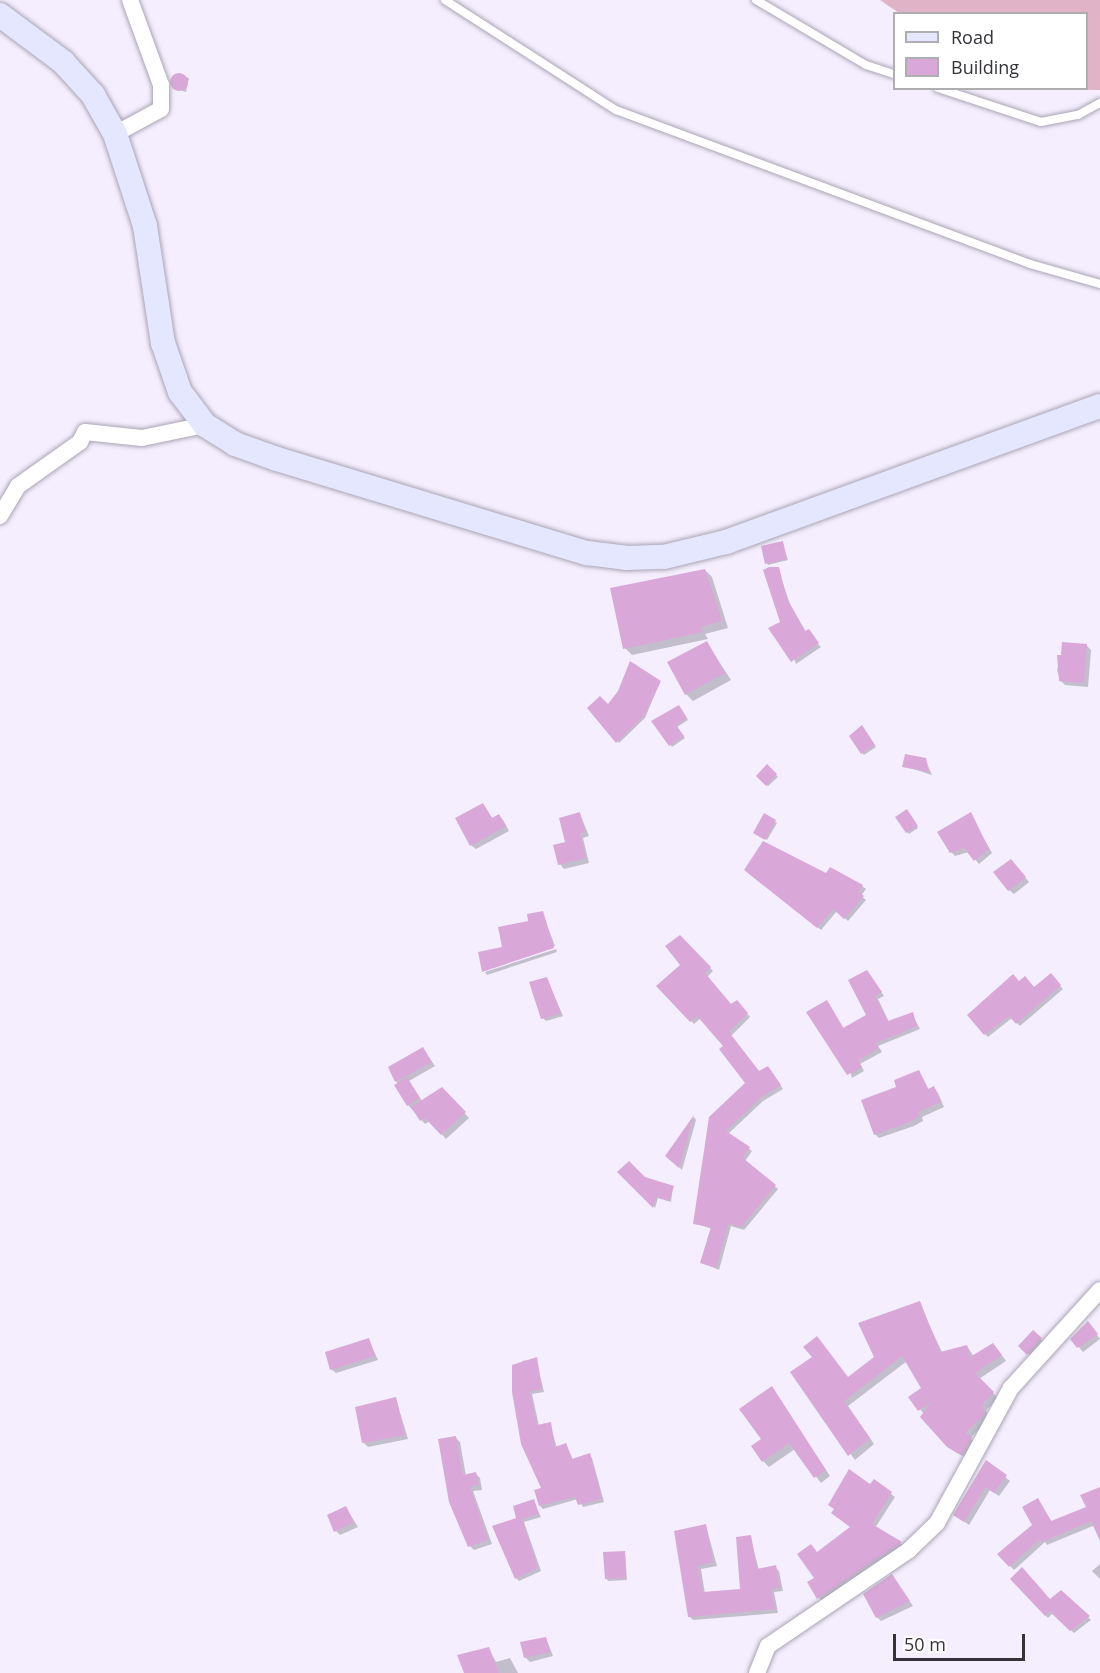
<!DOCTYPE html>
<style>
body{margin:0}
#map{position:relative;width:1100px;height:1673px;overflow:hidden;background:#f4eefe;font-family:"Open Sans",sans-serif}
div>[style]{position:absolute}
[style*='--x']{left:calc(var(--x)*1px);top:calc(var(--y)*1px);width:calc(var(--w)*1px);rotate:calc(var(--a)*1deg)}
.green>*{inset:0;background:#e0b3c7}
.shadow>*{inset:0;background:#0003}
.building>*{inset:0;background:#d9a8d9}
.round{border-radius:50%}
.roads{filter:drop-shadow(0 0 2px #aaa4b3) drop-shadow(0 0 2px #aaa4b3)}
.lane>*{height:8px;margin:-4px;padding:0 4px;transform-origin:4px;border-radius:4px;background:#fff}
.street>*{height:16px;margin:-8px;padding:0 8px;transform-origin:8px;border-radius:8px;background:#fff}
.secondary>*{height:24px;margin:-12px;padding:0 12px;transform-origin:12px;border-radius:12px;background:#e5e6ff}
span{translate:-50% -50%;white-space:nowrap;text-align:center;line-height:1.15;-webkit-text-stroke:5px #fff;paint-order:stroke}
.legend{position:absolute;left:893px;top:12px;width:195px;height:78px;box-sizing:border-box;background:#fff;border:2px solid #aeadb0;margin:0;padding:8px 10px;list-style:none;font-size:18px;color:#353239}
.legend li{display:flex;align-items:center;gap:12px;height:30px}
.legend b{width:30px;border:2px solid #aeadb0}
.scale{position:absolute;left:893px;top:1634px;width:132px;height:27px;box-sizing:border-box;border:3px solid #353239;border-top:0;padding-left:8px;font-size:18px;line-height:21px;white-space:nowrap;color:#353239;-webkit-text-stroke:4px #fff;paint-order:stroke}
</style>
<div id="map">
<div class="green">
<div style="clip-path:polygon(880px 0,1100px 0,1100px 90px,1009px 89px,1086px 88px,1086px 14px,899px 13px)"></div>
</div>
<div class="shadow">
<div style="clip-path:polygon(174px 74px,189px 78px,186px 92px,173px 88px)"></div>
<div style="clip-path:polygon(782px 543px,788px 560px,768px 565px,767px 563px)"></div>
<div style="clip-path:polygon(778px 569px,790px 604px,806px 632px,821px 647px,796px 664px,782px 622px)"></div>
<div style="clip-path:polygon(705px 570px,712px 577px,728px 628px,705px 634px,708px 639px,632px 655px,625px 648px)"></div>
<div style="clip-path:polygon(707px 643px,731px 680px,693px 701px,686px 694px)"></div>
<div style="clip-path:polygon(1064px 644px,1087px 646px,1091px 650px,1088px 687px,1065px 685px,1061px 681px,1057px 670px)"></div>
<div style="clip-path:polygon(660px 682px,645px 718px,619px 743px,590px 708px,608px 706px)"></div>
<div style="clip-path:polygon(681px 709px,688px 720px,677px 727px,685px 738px,672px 747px,654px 721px)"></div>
<div style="clip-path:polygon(864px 729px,876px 747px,864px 755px,862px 753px)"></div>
<div style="clip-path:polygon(925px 759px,932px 775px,904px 766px)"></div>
<div style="clip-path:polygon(767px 766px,778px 777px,768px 786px,758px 776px)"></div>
<div style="clip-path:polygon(483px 805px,493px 819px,499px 816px,503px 820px,509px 831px,476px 849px,471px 845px)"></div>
<div style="clip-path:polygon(908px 813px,918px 828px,909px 834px,907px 832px)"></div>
<div style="clip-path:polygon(580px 814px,589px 836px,583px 838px,589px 863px,564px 869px,560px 864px)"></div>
<div style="clip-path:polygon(765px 815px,777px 823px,767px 840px,757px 834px)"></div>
<div style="clip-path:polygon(971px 816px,992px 853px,979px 864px,969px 852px,955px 856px,951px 852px)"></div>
<div style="clip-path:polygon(1015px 865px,1029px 882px,1014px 894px,1009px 890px)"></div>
<div style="clip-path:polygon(830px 869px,862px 886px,866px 889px,861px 896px,866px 900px,848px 921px,837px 911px,821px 930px,749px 873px,826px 875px)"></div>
<div style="clip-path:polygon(542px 912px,555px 946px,484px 971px,480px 953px,504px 948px,500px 928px,530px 922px,528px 915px)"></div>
<div style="clip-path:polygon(680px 937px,713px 971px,707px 977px,731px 1006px,740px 1005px,750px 1017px,731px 1036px,760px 1073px,771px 1071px,783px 1089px,763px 1101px,728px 1134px,752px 1151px,745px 1161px,778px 1189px,744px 1230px,731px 1226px,719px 1270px,701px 1262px,712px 1229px,694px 1223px,710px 1118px,747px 1083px,725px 1046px,701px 1018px,694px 1024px,658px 986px,682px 965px)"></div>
<div style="clip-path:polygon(556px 949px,557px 952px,487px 975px,485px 972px)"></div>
<div style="clip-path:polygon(1051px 975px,1063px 989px,1020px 1026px,1012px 1018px,988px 1037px,985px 1034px,1019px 983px,1034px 989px)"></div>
<div style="clip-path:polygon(870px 976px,884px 996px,878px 999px,889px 1022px,912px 1014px,920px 1029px,878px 1046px,882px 1052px,860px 1064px,864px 1071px,852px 1078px,830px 1005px,844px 1029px,868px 1015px)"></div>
<div style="clip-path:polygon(547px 979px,563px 1016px,546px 1021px,543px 1018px)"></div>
<div style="clip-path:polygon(423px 1049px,435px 1066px,409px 1081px,422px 1101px,442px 1089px,469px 1118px,446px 1139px,430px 1121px,425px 1124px,408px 1105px,390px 1068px)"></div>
<div style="clip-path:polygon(919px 1071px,929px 1090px,934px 1088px,938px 1093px,944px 1107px,922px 1117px,923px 1121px,914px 1126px,879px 1138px,875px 1134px,898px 1088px)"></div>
<div style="clip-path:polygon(694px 1117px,696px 1120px,682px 1170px,668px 1156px)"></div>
<div style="clip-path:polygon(620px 1172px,673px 1187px,671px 1202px,658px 1198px,655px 1208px)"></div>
<div style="clip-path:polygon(919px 1303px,942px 1352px,967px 1346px,974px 1357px,998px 1350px,1006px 1361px,979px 1379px,998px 1398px,986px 1410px,989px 1420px,970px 1438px,976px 1444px,967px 1460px,922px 1417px,924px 1414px,910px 1397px,923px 1388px,907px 1361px,848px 1406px,874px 1444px,855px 1460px,792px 1373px,849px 1378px,875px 1358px)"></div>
<div style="clip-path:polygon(1092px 1328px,1100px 1339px,1083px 1352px,1072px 1339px)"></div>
<div style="clip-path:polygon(1033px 1332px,1043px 1341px,1030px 1355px,1020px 1346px)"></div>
<div style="clip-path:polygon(369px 1340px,378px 1360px,336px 1373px,331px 1369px)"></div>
<div style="clip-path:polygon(536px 1359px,544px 1392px,532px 1394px,539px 1426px,550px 1424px,557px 1448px,566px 1444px,573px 1460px,590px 1455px,592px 1458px,604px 1502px,583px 1507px,578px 1499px,543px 1509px,540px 1506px,543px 1489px,522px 1361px)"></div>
<div style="clip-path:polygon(772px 1388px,830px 1476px,821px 1483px,795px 1449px,769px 1467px,763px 1461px)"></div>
<div style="clip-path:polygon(396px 1399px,408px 1439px,368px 1447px,364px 1443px,357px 1408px)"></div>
<div style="clip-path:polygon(455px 1437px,460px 1442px,466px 1476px,476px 1474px,480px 1478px,482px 1490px,473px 1491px,492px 1544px,474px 1550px,470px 1546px)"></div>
<div style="clip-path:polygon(987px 1462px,1010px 1481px,999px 1496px,990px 1490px,969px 1525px,955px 1515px)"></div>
<div style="clip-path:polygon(874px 1481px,895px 1497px,875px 1528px,905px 1546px,822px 1602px,809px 1583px,816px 1579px,817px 1553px,851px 1527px,833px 1513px)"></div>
<div style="clip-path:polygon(1100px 1493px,1100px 1523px,1047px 1545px,1045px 1542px,1014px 1570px,999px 1554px,1034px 1525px,1038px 1500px,1052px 1522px,1088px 1508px)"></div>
<div style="clip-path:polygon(533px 1501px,541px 1517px,524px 1522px,541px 1571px,519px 1581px,516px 1578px,518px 1519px)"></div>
<div style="clip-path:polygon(346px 1508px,358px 1527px,340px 1535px,336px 1531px)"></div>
<div style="clip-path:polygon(706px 1526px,717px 1566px,701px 1569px,705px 1594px,741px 1590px,750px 1536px,759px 1570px,775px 1567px,779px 1571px,783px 1591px,774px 1592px,778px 1613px,693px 1620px,689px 1616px,675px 1532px)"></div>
<div style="clip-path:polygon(625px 1552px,627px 1580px,608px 1581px,607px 1579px)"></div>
<div style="clip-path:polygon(1100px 1564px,1100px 1579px,1092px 1571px)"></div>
<div style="clip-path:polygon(892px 1576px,913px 1606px,881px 1621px,877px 1617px)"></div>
<div style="clip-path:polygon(1012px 1579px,1050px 1601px,1061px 1592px,1091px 1620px,1074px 1633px,1053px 1613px,1048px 1618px)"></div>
<div style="clip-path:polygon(546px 1638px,553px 1656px,530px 1662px,525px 1657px)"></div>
<div style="clip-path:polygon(489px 1649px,496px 1662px,510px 1658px,518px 1673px,466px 1673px)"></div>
</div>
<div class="building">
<div class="round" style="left:170px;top:73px;width:18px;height:18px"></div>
<div style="clip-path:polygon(783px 541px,787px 559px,765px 564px,761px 546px)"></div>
<div style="clip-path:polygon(769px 567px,779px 567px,787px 599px,805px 631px,809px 629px,819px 643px,791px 662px,768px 628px,780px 622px,763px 570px)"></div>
<div style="clip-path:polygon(705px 569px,722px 621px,700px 627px,703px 632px,623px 649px,610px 588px)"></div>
<div style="clip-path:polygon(707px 641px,725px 673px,685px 695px,667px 662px)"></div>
<div style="clip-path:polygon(1062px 642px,1087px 644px,1084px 683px,1059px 681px,1057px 655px,1061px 655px)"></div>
<div style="clip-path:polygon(630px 661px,661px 681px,644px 716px,616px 743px,587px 708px,600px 696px,608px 704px,618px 691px)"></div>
<div style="clip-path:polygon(679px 705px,687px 718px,676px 725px,684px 736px,669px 746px,651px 721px)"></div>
<div style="clip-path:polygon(862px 725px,875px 745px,861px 754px,849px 736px)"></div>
<div style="clip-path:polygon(905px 754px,926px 758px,929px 772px,902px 767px)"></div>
<div style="clip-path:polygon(767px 764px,777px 774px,766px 786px,756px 776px)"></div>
<div style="clip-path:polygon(483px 803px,492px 818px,499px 814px,506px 826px,470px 846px,455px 818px)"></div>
<div style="clip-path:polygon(907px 809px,918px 826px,906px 833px,895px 817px)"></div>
<div style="clip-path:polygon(580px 812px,585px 832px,580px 834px,586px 858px,558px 865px,553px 845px,565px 842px,559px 818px)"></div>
<div style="clip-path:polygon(971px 812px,989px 849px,974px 861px,964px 848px,950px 853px,937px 832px)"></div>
<div style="clip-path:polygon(764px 813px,776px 820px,765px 840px,753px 833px)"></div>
<div style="clip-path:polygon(763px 841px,826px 873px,830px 867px,863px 885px,859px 892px,864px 896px,844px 919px,833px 909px,817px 928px,744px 870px)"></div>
<div style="clip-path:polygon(1011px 859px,1026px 877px,1008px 891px,993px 872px)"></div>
<div style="clip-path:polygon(543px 911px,554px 948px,482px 972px,478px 952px,502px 947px,498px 927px,528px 921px,527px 914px)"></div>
<div style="clip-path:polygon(680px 935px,711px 967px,705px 973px,731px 1004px,737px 1000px,748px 1013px,729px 1032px,759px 1071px,768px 1066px,781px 1085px,760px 1098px,726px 1131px,750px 1147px,743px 1158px,776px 1185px,741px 1227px,728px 1224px,716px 1268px,700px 1263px,711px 1227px,693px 1224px,709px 1117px,745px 1083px,719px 1049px,723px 1046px,697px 1016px,690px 1022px,656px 986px,680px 965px,665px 946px)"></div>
<div style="clip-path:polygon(867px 970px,882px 992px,875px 996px,888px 1021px,913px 1012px,917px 1026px,876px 1043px,879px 1048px,858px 1061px,862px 1067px,847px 1075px,806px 1012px,827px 1000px,843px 1028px,866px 1015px,848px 980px)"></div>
<div style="clip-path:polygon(1051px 973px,1061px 985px,1016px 1024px,1009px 1016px,984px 1035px,967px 1015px,1013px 974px,1019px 981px,1025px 976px,1034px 987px)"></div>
<div style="clip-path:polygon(547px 977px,561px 1013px,541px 1019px,529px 982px)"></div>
<div style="clip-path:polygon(423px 1047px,432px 1062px,395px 1082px,388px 1067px)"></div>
<div style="clip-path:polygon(919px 1070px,928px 1089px,934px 1086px,941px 1102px,918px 1112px,920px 1116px,909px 1122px,874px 1135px,861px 1100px,896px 1087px,894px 1080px)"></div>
<div style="clip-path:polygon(407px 1077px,420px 1098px,407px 1106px,394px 1085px)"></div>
<div style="clip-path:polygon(442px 1087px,466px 1112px,441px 1135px,425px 1118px,420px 1121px,411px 1107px)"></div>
<div style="clip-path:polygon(694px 1115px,684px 1150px,679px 1168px,665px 1156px)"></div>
<div style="clip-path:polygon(629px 1161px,645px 1177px,674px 1186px,669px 1201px,656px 1197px,653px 1208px,617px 1172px)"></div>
<div style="clip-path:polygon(920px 1301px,940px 1352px,967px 1345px,970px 1357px,993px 1343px,1002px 1355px,975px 1373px,994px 1392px,982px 1405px,985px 1414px,965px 1433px,972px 1437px,962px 1456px,947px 1447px,920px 1417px,931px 1402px,918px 1411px,908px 1397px,921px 1388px,902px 1356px,844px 1401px,870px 1438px,848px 1456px,790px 1372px,812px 1357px,803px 1347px,817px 1336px,848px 1377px,874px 1357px,858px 1323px)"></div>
<div style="clip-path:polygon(1088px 1321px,1098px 1334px,1077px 1348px,1070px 1339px)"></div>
<div style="clip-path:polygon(1033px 1330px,1042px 1338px,1027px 1355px,1018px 1346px)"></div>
<div style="clip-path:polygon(369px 1338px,375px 1356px,330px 1370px,325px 1352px)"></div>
<div style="clip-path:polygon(537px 1357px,542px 1389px,530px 1391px,537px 1425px,551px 1422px,555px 1447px,566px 1443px,572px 1459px,590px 1453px,602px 1499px,578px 1505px,575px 1497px,539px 1506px,534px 1490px,541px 1488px,521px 1444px,512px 1392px,512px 1365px)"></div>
<div style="clip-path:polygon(772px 1386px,826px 1470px,814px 1478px,789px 1443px,762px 1462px,751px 1446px,761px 1439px,739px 1409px)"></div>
<div style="clip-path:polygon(396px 1397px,405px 1435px,362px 1443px,355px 1407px)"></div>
<div style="clip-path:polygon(456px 1436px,463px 1475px,476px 1472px,479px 1485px,470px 1487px,488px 1540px,468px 1547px,449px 1502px,438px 1439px)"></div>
<div style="clip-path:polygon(986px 1460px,1007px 1475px,994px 1493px,985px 1487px,964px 1522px,953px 1515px)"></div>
<div style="clip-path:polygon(849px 1469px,870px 1484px,874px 1479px,892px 1492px,872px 1524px,902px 1542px,817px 1599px,807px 1582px,814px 1578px,797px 1554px,811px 1544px,817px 1552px,850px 1527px,831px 1513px,834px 1509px,828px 1505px)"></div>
<div style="clip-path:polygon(1100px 1487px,1100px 1541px,1091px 1521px,1042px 1542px,1040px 1539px,1009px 1567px,997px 1554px,1032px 1525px,1022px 1507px,1038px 1498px,1051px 1521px,1086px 1507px,1080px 1495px)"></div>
<div style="clip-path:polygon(534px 1499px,539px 1514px,522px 1519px,538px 1568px,515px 1579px,492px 1526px,516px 1518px,513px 1506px)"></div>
<div style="clip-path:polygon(346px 1506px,354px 1522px,334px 1532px,327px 1515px)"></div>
<div style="clip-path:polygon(706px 1524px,713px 1562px,698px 1566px,703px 1592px,740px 1589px,736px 1537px,751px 1535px,757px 1569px,776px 1565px,780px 1587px,771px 1589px,775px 1609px,688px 1617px,674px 1531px)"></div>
<div style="clip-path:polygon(625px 1551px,626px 1578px,605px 1579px,603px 1552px)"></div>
<div style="clip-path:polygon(1022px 1567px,1050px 1599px,1061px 1590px,1090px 1616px,1070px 1631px,1049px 1611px,1045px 1616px,1010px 1579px)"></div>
<div style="clip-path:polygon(892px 1574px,910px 1601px,876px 1618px,863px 1594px)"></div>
<div style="clip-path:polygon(546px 1637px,550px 1652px,524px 1658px,520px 1642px)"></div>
<div style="clip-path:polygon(489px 1647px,499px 1673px,464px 1673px,457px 1655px)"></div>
</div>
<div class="roads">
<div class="lane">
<div style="--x:445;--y:0;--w:203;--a:32.8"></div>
<div style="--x:616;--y:110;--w:442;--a:20.4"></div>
<div style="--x:1030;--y:264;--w:73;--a:15.9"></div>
<div style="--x:756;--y:0;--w:128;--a:30.6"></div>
<div style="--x:866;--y:65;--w:29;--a:18"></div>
<div style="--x:938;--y:88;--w:108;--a:18.3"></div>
<div style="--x:1041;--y:122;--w:38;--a:-11"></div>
<div style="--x:1078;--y:115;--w:25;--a:-29"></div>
</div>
<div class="street">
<div style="--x:115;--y:134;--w:52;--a:-28.5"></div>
<div style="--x:161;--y:109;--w:24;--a:-90"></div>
<div style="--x:161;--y:85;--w:90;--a:-110"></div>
<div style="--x:0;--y:516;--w:35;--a:-59"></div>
<div style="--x:18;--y:486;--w:76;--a:-35.4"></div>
<div style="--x:80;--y:442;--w:11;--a:-63"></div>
<div style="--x:85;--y:432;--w:57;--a:6"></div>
<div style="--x:142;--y:438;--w:64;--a:-11.7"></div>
<div style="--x:757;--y:1673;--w:29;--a:-68"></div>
<div style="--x:768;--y:1646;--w:171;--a:-34.2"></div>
<div style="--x:909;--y:1550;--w:39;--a:-44"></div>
<div style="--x:937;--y:1523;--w:154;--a:-61.3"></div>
<div style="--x:1011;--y:1388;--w:132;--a:-47.8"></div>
</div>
<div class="secondary">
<div style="--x:0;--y:15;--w:79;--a:36.7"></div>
<div style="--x:63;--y:62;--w:45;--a:47.7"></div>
<div style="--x:93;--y:95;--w:45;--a:60.6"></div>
<div style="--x:115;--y:134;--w:97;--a:71.9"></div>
<div style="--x:145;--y:226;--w:118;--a:81.3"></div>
<div style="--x:163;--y:343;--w:52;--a:70.9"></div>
<div style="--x:180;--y:392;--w:41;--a:52.9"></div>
<div style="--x:205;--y:425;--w:36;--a:32"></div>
<div style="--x:235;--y:444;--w:45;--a:19.7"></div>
<div style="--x:277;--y:459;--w:324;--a:16.9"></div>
<div style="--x:587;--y:553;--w:39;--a:7"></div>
<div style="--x:626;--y:558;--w:38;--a:-2"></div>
<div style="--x:664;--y:557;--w:64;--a:-13.6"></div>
<div style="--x:726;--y:542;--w:398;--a:-20"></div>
</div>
</div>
<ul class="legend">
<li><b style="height:8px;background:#e5e6ff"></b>Road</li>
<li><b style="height:16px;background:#d9a8d9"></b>Building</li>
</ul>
<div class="scale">50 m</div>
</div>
